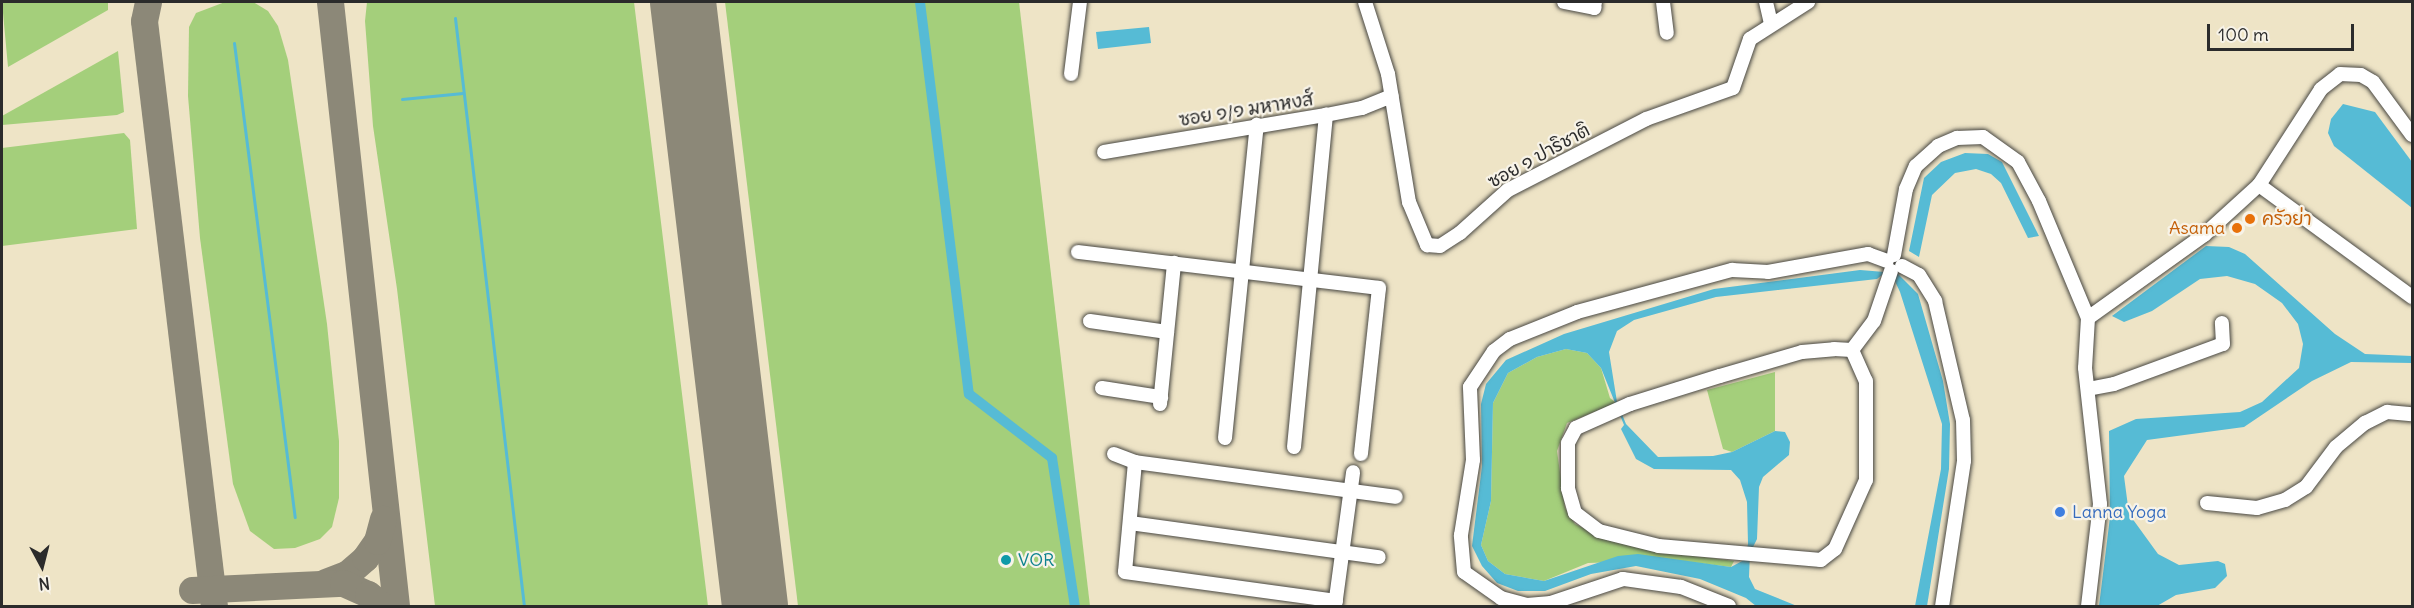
<!DOCTYPE html>
<meta charset="utf-8">
<style>
body{margin:0}
#map{position:relative;width:2414px;height:608px;overflow:hidden;background:#eee4c6;font-family:Delius,"Playpen Sans Thai",sans-serif}
div>[style]{position:absolute}
[style*='--x']{left:calc(var(--x)*1px);top:calc(var(--y)*1px);width:calc(var(--w)*1px);rotate:calc(var(--a)*1deg)}
.green>*{inset:0;background:#a4cf7b}
.water>*{inset:0;background:#56bbd5}
.stream>*{height:3px;margin:-1.5px;padding:0 1.5px;transform-origin:1.5px;border-radius:1.5px;background:#56bbd5}
.canal>*{height:10px;margin:-5px;padding:0 5px;transform-origin:5px;border-radius:5px;background:#56bbd5}
.taxiway>*{height:27px;margin:-13.5px;padding:0 13.5px;transform-origin:13.5px;border-radius:13.5px;background:#8c8878}
.runway>*{height:66px;margin:-33px;padding:0 33px;transform-origin:33px;border-radius:33px;background:#8c8878}
.roads{filter:drop-shadow(0 0 2px #484742) drop-shadow(0 0 2px #484742)}
.minor>*{height:14px;margin:-7px;padding:0 7px;transform-origin:7px;border-radius:7px;background:#fff}
.dots>*{width:16px;height:16px;translate:-50% -50%;box-sizing:border-box;border:3px solid #f7f3e8;border-radius:50%}
span{translate:-50% -50%;white-space:nowrap;text-align:center;line-height:1.15;-webkit-text-stroke:4.5px #f7f3e8;paint-order:stroke}
.street-label{font-size:18px;color:#2b2b2b}
.food-label{font-size:18px;color:#c56008}
.left{translate:0 -50%;text-align:left}
.right{translate:-100% -50%;text-align:right}
.shop-label{font-size:18px;color:#366cbe}
.culture-label{font-size:18px;color:#0d838f}
.frame{position:absolute;inset:0;border:3px solid #2b2b2b;pointer-events:none}
.north{position:absolute;left:12px;top:536px;width:60px;height:60px;-webkit-text-stroke:4px #f7f3e8;paint-order:stroke;rotate:173deg;font-size:16px;font-weight:700;line-height:24px;text-align:center;color:#2b2b2b}
.north::after{content:'';display:block;margin:auto;width:21px;height:27px;background:#2b2b2b;clip-path:polygon(50% 0,100% 100%,50% 72%,0 100%)}
.scale{position:absolute;left:2207px;top:24px;width:147px;height:27px;box-sizing:border-box;border:3px solid #2b2b2b;border-top:0;padding-left:8px;font-size:18px;line-height:21px;white-space:nowrap;color:#2b2b2b;-webkit-text-stroke:4px #f7f3e8;paint-order:stroke}
</style>
<div id="map">
<div class="green">
<div style="clip-path:polygon(2px 2px,108px 2px,108px 10px,8px 67px)"></div>
<div style="clip-path:polygon(225px 2px,253px 2px,268px 11px,278px 26px,288px 60px,327px 324px,339px 441px,339px 498px,332px 527px,320px 539px,295px 548px,274px 549px,250px 531px,233px 484px,200px 238px,188px 96px,189px 27px,196px 13px)"></div>
<div style="clip-path:polygon(367px 2px,634px 2px,708px 606px,435px 606px,397px 289px,373px 126px,365px 21px)"></div>
<div style="clip-path:polygon(725px 2px,1019px 2px,1090px 606px,798px 606px)"></div>
<div style="clip-path:polygon(118px 51px,124px 112px,117px 115px,2px 125px,2px 116px)"></div>
<div style="clip-path:polygon(124px 133px,130px 140px,137px 229px,2px 246px,2px 148px)"></div>
<div style="clip-path:polygon(1566px 349px,1587px 353px,1601px 368px,1610px 398px,1616px 403px,1567px 423px,1557px 451px,1565px 508px,1575px 524px,1598px 535px,1674px 553px,1734px 561px,1731px 567px,1674px 560px,1588px 563px,1544px 581px,1505px 574px,1488px 561px,1481px 545px,1491px 501px,1493px 403px,1508px 373px,1537px 357px)"></div>
<div style="clip-path:polygon(1775px 372px,1775px 431px,1732px 452px,1723px 449px,1707px 390px)"></div>
</div>
<div class="water">
<div style="clip-path:polygon(1149px 27px,1151px 43px,1098px 49px,1096px 32px)"></div>
<div style="clip-path:polygon(2343px 104px,2375px 112px,2412px 162px,2412px 208px,2334px 146px,2328px 133px,2331px 119px)"></div>
<div style="clip-path:polygon(1965px 153px,1988px 154px,2002px 162px,2039px 236px,2028px 238px,2001px 183px,1991px 174px,1976px 169px,1955px 173px,1932px 195px,1919px 257px,1909px 251px,1924px 178px,1941px 162px)"></div>
<div style="clip-path:polygon(2206px 246px,2229px 247px,2245px 254px,2335px 334px,2365px 354px,2412px 356px,2412px 363px,2351px 362px,2312px 381px,2244px 427px,2147px 440px,2124px 476px,2129px 514px,2158px 554px,2179px 565px,2218px 561px,2225px 564px,2227px 576px,2215px 588px,2176px 595px,2157px 606px,2099px 606px,2110px 517px,2109px 431px,2136px 419px,2240px 412px,2262px 402px,2299px 368px,2303px 344px,2298px 324px,2282px 303px,2255px 284px,2227px 276px,2200px 279px,2152px 311px,2124px 322px,2112px 316px)"></div>
<div style="clip-path:polygon(evenodd,1860px 270px,1897px 273px,1918px 294px,1943px 381px,1950px 424px,1949px 469px,1927px 606px,1915px 606px,1941px 469px,1942px 424px,1900px 292px,1893px 277px,1882px 275px,1877px 279px,1716px 297px,1634px 320px,1617px 331px,1609px 352px,1617px 402px,1626px 424px,1658px 457px,1713px 456px,1732px 452px,1775px 431px,1785px 432px,1790px 442px,1789px 455px,1763px 477px,1759px 487px,1757px 539px,1750px 553px,1749px 577px,1755px 589px,1797px 606px,1756px 606px,1746px 598px,1700px 579px,1636px 566px,1591px 574px,1545px 591px,1518px 591px,1497px 583px,1482px 566px,1472px 546px,1482px 466px,1481px 404px,1486px 384px,1506px 360px,1564px 334px,1714px 289px,1860px 270px,1566px 349px,1587px 353px,1601px 368px,1624px 425px,1621px 429px,1636px 459px,1654px 469px,1731px 470px,1740px 480px,1747px 502px,1748px 544px,1744px 560px,1731px 567px,1638px 554px,1618px 556px,1544px 581px,1505px 574px,1488px 561px,1481px 545px,1491px 501px,1493px 403px,1508px 373px,1537px 357px,1566px 349px)"></div>
</div>
<div class="stream">
<div style="--x:455;--y:18;--w:592;--a:83.31"></div>
<div style="--x:234;--y:43;--w:478;--a:82.7"></div>
<div style="--x:402;--y:99;--w:61;--a:-5.6"></div>
</div>
<div class="canal">
<div style="--x:920;--y:2;--w:395;--a:82.9"></div>
<div style="--x:969;--y:394;--w:105;--a:37.6"></div>
<div style="--x:1052;--y:458;--w:150;--a:81.2"></div>
</div>
<div class="taxiway">
<div style="--x:148;--y:2;--w:19;--a:102"></div>
<div style="--x:144;--y:21;--w:589;--a:83.18"></div>
<div style="--x:330;--y:2;--w:608;--a:83.76"></div>
<div style="--x:325;--y:582;--w:25;--a:-21"></div>
<div style="--x:348;--y:573;--w:23;--a:-41"></div>
<div style="--x:365;--y:558;--w:21;--a:-55"></div>
<div style="--x:377;--y:541;--w:23;--a:-75"></div>
<div style="--x:192;--y:590;--w:151;--a:-2.7"></div>
<div style="--x:343;--y:583;--w:27;--a:24"></div>
<div style="--x:368;--y:594;--w:19;--a:39"></div>
</div>
<div class="runway">
<div style="--x:683;--y:2;--w:608;--a:83.2"></div>
</div>
<div class="roads">
<div class="minor">
<div style="--x:1365;--y:2;--w:76;--a:72.3"></div>
<div style="--x:1388;--y:74;--w:130;--a:80.7"></div>
<div style="--x:1409;--y:202;--w:47;--a:67.3"></div>
<div style="--x:1427;--y:245;--w:13;--a:4"></div>
<div style="--x:1440;--y:246;--w:24;--a:-33"></div>
<div style="--x:1460;--y:233;--w:64;--a:-41.9"></div>
<div style="--x:1508;--y:190;--w:155;--a:-27.2"></div>
<div style="--x:1646;--y:119;--w:92;--a:-19.6"></div>
<div style="--x:1733;--y:88;--w:52;--a:-70.9"></div>
<div style="--x:1750;--y:39;--w:69;--a:-32.5"></div>
<div style="--x:1564;--y:2;--w:31;--a:11"></div>
<div style="--x:1594;--y:8;--w:6;--a:-81"></div>
<div style="--x:1663;--y:2;--w:31;--a:83"></div>
<div style="--x:1766;--y:2;--w:22;--a:77"></div>
<div style="--x:1071;--y:74;--w:73;--a:-82.9"></div>
<div style="--x:1104;--y:152;--w:225;--a:-9.5"></div>
<div style="--x:1326;--y:115;--w:37;--a:-11"></div>
<div style="--x:1362;--y:108;--w:32;--a:-22"></div>
<div style="--x:2259;--y:185;--w:190;--a:36.2"></div>
<div style="--x:1078;--y:252;--w:303;--a:6.8"></div>
<div style="--x:1379;--y:288;--w:167;--a:96.2"></div>
<div style="--x:1894;--y:255;--w:67;--a:-79.7"></div>
<div style="--x:1906;--y:189;--w:25;--a:-67"></div>
<div style="--x:1916;--y:166;--w:30;--a:-42"></div>
<div style="--x:1938;--y:146;--w:21;--a:-23"></div>
<div style="--x:1957;--y:138;--w:26;--a:-2"></div>
<div style="--x:1983;--y:137;--w:43;--a:35.5"></div>
<div style="--x:2018;--y:162;--w:44;--a:61.7"></div>
<div style="--x:2039;--y:201;--w:127;--a:67.3"></div>
<div style="--x:2088;--y:318;--w:50;--a:93.4"></div>
<div style="--x:2085;--y:368;--w:137;--a:83.7"></div>
<div style="--x:2100;--y:504;--w:103;--a:96.7"></div>
<div style="--x:1902;--y:266;--w:19;--a:28"></div>
<div style="--x:1919;--y:275;--w:31;--a:58"></div>
<div style="--x:1935;--y:301;--w:122;--a:76.8"></div>
<div style="--x:1963;--y:420;--w:41;--a:88.6"></div>
<div style="--x:1964;--y:461;--w:147;--a:98.6"></div>
<div style="--x:2088;--y:318;--w:143;--a:-35.6"></div>
<div style="--x:2204;--y:235;--w:74;--a:-42.3"></div>
<div style="--x:2259;--y:185;--w:114;--a:-57.1"></div>
<div style="--x:2321;--y:89;--w:24;--a:-38"></div>
<div style="--x:2340;--y:74;--w:21;--a:3"></div>
<div style="--x:2361;--y:75;--w:14;--a:30"></div>
<div style="--x:2373;--y:82;--w:66;--a:53.7"></div>
<div style="--x:1090;--y:321;--w:78;--a:8.1"></div>
<div style="--x:1834;--y:349;--w:18;--a:3"></div>
<div style="--x:1852;--y:350;--w:34;--a:66"></div>
<div style="--x:1866;--y:381;--w:99;--a:90"></div>
<div style="--x:1866;--y:480;--w:76;--a:114.2"></div>
<div style="--x:1835;--y:549;--w:18;--a:142"></div>
<div style="--x:1821;--y:560;--w:163;--a:-175.1"></div>
<div style="--x:1659;--y:546;--w:62;--a:-166"></div>
<div style="--x:1599;--y:531;--w:30;--a:-143"></div>
<div style="--x:1575;--y:513;--w:26;--a:-106"></div>
<div style="--x:1568;--y:488;--w:45;--a:-90"></div>
<div style="--x:1568;--y:443;--w:17;--a:-62"></div>
<div style="--x:1576;--y:428;--w:59;--a:-24"></div>
<div style="--x:1630;--y:404;--w:94;--a:-17.3"></div>
<div style="--x:1720;--y:376;--w:85;--a:-16.3"></div>
<div style="--x:1802;--y:352;--w:32;--a:-5"></div>
<div style="--x:1852;--y:350;--w:36;--a:-53"></div>
<div style="--x:1874;--y:321;--w:53;--a:-71.2"></div>
<div style="--x:1102;--y:388;--w:60;--a:8.7"></div>
<div style="--x:2088;--y:389;--w:26;--a:-11"></div>
<div style="--x:2114;--y:384;--w:116;--a:-20.2"></div>
<div style="--x:2223;--y:344;--w:21;--a:-93"></div>
<div style="--x:1160;--y:404;--w:142;--a:-84.3"></div>
<div style="--x:1225;--y:438;--w:315;--a:-84.2"></div>
<div style="--x:1294;--y:447;--w:334;--a:-84.5"></div>
<div style="--x:1114;--y:454;--w:22;--a:21"></div>
<div style="--x:1135;--y:462;--w:263;--a:7.6"></div>
<div style="--x:1135;--y:462;--w:110;--a:95.2"></div>
<div style="--x:1125;--y:572;--w:213;--a:7.8"></div>
<div style="--x:2207;--y:503;--w:50;--a:5.7"></div>
<div style="--x:2257;--y:508;--w:29;--a:-16"></div>
<div style="--x:2285;--y:500;--w:25;--a:-32"></div>
<div style="--x:2306;--y:487;--w:50;--a:-53.1"></div>
<div style="--x:2336;--y:447;--w:38;--a:-40"></div>
<div style="--x:2365;--y:423;--w:25;--a:-27"></div>
<div style="--x:2387;--y:412;--w:25;--a:5"></div>
<div style="--x:1130;--y:523;--w:251;--a:7.8"></div>
<div style="--x:1335;--y:606;--w:135;--a:-82.3"></div>
<div style="--x:1729;--y:606;--w:52;--a:-158.4"></div>
<div style="--x:1681;--y:587;--w:59;--a:-172.1"></div>
<div style="--x:1623;--y:579;--w:76;--a:161.6"></div>
<div style="--x:1551;--y:603;--w:24;--a:175"></div>
<div style="--x:1527;--y:605;--w:27;--a:-165"></div>
<div style="--x:1501;--y:598;--w:45;--a:-144.9"></div>
<div style="--x:1464;--y:572;--w:37;--a:-95"></div>
<div style="--x:1461;--y:535;--w:76;--a:-80.9"></div>
<div style="--x:1473;--y:460;--w:73;--a:-92.4"></div>
<div style="--x:1470;--y:387;--w:43;--a:-56.3"></div>
<div style="--x:1494;--y:351;--w:20;--a:-37"></div>
<div style="--x:1510;--y:339;--w:72;--a:-21.9"></div>
<div style="--x:1577;--y:312;--w:161;--a:-15.2"></div>
<div style="--x:1732;--y:270;--w:36;--a:3"></div>
<div style="--x:1768;--y:272;--w:102;--a:-10.2"></div>
<div style="--x:1868;--y:254;--w:20;--a:20"></div>
</div>
</div>
<div class="dots">
<div style="left:2250px;top:219px;background:#e8710a"></div>
<div style="left:2237px;top:228px;background:#e8710a"></div>
<div style="left:2060px;top:512px;background:#3f7fe0"></div>
<div style="left:1006px;top:560px;background:#0f9aa8"></div>
</div>
<div class="street-label">
<span style="left:1246px;top:110px;rotate:-9deg">ซอย ๑/๑ มหาหงส์</span>
<span style="left:1539px;top:156px;rotate:-29deg">ซอย ๑ ปาริชาติ</span>
</div>
<div class="food-label">
<span class="left" style="left:2262px;top:219px">ครัวย่า</span>
<span class="right" style="left:2225px;top:228px">Asama</span>
</div>
<div class="shop-label">
<span class="left" style="left:2072px;top:512px">Lanna Yoga</span>
</div>
<div class="culture-label">
<span class="left" style="left:1018px;top:560px">VOR</span>
</div>
<div class="frame"></div>
<div class="north">N</div>
<div class="scale">100 m</div>
</div>
